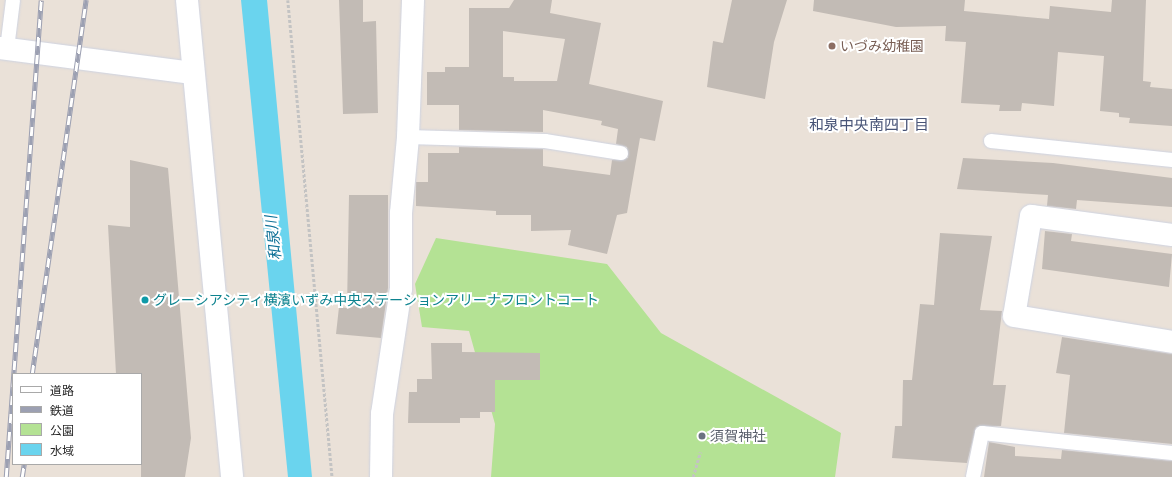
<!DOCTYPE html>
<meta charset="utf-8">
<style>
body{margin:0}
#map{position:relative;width:1172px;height:477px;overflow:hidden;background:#eae1d8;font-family:Helvetica,"Noto Sans JP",sans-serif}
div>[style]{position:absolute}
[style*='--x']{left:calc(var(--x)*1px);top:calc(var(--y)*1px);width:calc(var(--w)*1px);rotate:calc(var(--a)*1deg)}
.green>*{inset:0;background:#b4e294}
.water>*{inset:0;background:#6ad4ee}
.building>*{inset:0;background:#c2bbb5}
.path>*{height:2.5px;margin-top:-1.25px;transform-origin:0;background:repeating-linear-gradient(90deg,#c3c3c3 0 3px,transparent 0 5px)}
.roads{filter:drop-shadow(0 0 1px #ced3e1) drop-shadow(0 0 1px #ced3e1)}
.lane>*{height:14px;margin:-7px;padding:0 7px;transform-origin:7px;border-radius:7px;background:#fff}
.street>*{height:22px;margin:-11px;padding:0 11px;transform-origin:11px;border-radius:11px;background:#fff}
.secondary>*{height:22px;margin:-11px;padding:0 11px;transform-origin:11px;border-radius:11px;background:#fff}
.rail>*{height:4.5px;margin-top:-2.25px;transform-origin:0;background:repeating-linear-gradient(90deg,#fff 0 9px,#9ca0b2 0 18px);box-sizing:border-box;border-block:1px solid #9ca0b2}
.dots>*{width:11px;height:11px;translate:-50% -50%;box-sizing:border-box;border:2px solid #fff;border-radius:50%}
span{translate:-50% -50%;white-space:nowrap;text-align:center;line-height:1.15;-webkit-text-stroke:4px #fff;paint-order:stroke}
.education-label{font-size:14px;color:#785e54}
.left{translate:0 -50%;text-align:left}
.culture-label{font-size:14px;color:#0d838f}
.worship-label{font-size:14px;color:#5b616d}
.neighbourhood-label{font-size:15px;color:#485477}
.water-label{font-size:15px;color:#0d7096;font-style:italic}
.legend{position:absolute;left:12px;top:373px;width:130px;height:92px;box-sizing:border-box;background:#fff;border:1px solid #a9a9a9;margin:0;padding:5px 7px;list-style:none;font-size:12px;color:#272727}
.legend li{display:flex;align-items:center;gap:8px;height:20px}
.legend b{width:20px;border:1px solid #a9a9a9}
</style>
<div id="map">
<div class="green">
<div style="clip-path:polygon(436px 238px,607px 264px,661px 333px,841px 433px,835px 477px,491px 477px,495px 424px,469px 331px,422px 327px,415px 284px)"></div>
</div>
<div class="water">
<div style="clip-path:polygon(241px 0,267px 0,312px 477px,288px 477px)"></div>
</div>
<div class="building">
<div style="clip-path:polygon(339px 0,363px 0,363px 22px,376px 21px,378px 113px,343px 114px)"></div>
<div style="clip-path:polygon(evenodd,514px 0,552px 0,550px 13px,601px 23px,589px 84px,663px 101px,655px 141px,640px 138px,627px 213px,617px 215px,607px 254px,568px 245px,571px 230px,531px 231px,531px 215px,496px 215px,496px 211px,416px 206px,416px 182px,428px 182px,428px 153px,459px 153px,459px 147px,543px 149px,543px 166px,610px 175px,612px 160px,628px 158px,627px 147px,616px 144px,618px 129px,601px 125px,602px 121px,543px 110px,543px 132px,459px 130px,459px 105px,427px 105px,427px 72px,445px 72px,445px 67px,469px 67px,469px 8px,509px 8px,514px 0,503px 31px,565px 39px,557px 81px,514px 81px,514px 77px,503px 77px,503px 31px)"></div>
<div style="clip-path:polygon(732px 0,787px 0,774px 42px,765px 99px,707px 87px,713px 41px,723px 43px)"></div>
<div style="clip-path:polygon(814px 0,965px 0,964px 11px,1049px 19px,1050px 6px,1111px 12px,1112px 0,1146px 0,1143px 81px,1151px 82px,1150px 87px,1172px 89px,1172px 126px,1129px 123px,1130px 118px,1119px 117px,1119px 113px,1100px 111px,1104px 56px,1058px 52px,1054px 106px,1022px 103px,1021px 111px,999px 111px,1000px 105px,961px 103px,966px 42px,945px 41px,946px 26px,896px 27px,813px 11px)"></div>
<div style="clip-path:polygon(963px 158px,1053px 163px,1172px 178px,1172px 207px,1077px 200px,1076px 209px,1047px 206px,1048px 195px,957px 189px)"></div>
<div style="clip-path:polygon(130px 160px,168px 168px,191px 438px,185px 477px,141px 477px,141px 374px,116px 374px,108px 225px,130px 227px)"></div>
<div style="clip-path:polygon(349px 195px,388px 195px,388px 288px,381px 338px,336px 334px,339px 307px,347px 308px)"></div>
<div style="clip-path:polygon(1045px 231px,1072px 234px,1071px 241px,1172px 254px,1169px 287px,1042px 269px)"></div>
<div style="clip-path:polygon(940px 233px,992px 236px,980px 310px,1002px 311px,993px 385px,1006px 385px,1001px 426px,976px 427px,967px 463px,892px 458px,895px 426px,902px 426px,903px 380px,912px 380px,920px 304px,934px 305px)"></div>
<div style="clip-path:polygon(1062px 337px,1172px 354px,1172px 444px,1064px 433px,1070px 375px,1056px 373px)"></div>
<div style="clip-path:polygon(431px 343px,462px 343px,462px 352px,540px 353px,540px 380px,495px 380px,495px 412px,480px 412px,480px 418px,460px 418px,460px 423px,408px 423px,409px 392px,417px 392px,417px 379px,432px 379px)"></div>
<div style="clip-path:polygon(989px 442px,1015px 447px,1015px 456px,1061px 459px,1062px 450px,1172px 461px,1172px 477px,984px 477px)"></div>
</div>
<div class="path">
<div style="--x:288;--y:0;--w:479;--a:84.7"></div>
<div style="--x:693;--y:477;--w:26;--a:-74"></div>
</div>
<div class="roads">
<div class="lane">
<div style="--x:7;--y:49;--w:49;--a:-83"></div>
<div style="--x:408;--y:137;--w:137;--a:1.7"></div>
<div style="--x:545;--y:141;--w:77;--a:9"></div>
<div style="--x:991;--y:141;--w:182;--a:6"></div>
<div style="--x:973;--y:477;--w:45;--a:-78.4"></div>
<div style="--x:982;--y:433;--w:191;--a:6"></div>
</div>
<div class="street">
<div style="--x:0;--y:48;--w:194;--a:7.4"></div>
<div style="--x:1172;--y:235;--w:142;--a:-172.3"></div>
<div style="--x:1031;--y:216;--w:101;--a:99.6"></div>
<div style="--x:1014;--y:316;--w:160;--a:9.3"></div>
<div style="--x:381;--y:477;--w:63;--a:-89.1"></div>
<div style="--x:382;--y:414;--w:126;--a:-81.4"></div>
<div style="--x:401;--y:289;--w:76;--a:-90"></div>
<div style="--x:401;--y:213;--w:76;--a:-84.7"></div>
<div style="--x:408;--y:137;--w:137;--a:-87.9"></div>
</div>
<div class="secondary">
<div style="--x:187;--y:0;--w:479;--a:84.6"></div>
</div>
</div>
<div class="rail">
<div style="--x:32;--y:374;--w:378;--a:-81.8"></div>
<div style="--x:6;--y:477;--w:478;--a:-85.8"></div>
<div style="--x:22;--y:477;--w:13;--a:-81"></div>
</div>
<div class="dots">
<div style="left:832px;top:46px;background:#8d6e63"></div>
<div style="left:145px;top:300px;background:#0f9aa8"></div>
<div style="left:702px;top:436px;background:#6b7280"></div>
</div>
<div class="education-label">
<span class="left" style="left:840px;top:46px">いづみ幼稚園</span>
</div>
<div class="culture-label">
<span class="left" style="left:153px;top:300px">グレーシアシティ横濱いずみ中央ステーションアリーナフロントコート</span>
</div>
<div class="worship-label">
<span class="left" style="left:710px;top:436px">須賀神社</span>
</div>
<div class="neighbourhood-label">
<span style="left:869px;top:125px">和泉中央南四丁目</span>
</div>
<div class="water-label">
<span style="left:273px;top:238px;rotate:-96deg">和泉川</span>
</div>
<ul class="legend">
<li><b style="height:5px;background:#fff"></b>道路</li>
<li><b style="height:5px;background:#9ca0b2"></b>鉄道</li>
<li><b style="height:11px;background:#b4e294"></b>公園</li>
<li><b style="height:11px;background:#6ad4ee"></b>水域</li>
</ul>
</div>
